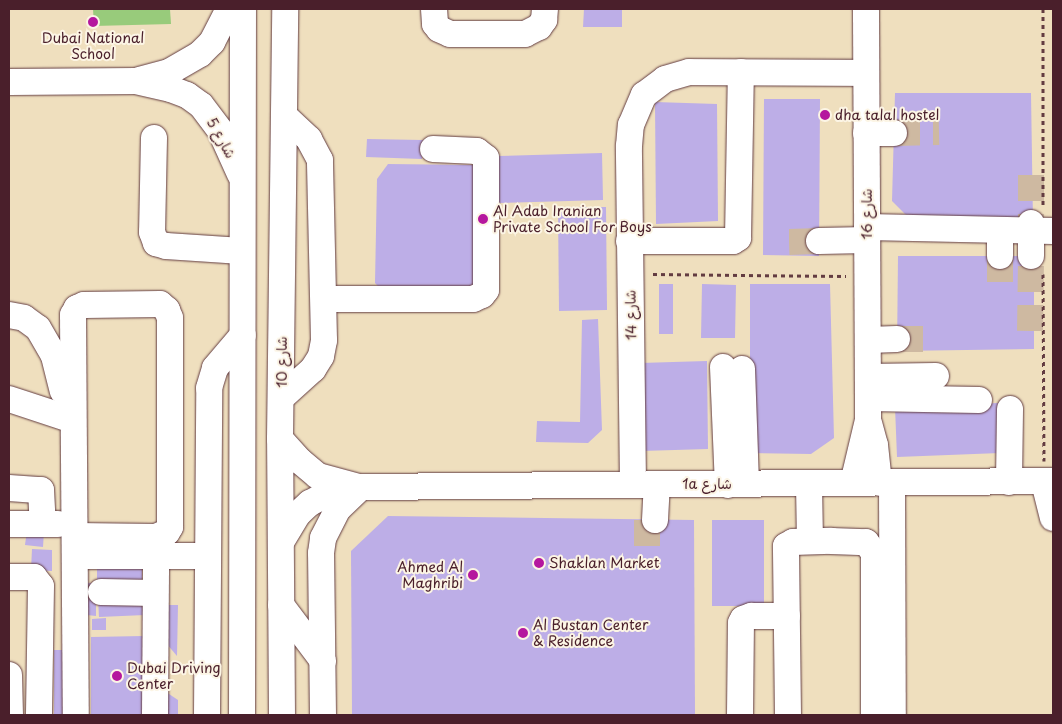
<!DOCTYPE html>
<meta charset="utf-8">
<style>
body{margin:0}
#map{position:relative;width:1062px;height:724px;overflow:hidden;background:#efdfbe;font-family:"Playpen Sans","Playpen Sans Arabic",sans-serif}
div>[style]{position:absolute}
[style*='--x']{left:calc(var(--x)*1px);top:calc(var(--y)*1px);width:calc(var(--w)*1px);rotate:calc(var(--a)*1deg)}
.green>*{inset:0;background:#98cb7b}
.building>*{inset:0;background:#bdaee7}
.minor-tunnel>*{height:26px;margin-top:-13px;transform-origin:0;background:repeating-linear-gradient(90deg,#ceb9a1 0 26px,transparent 0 39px)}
.path>*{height:3px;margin-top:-1.5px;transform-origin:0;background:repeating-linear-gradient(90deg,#633c41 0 4px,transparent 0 8px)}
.roads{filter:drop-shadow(0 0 1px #633c41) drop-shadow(0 0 1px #633c41)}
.minor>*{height:26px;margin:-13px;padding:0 13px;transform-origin:13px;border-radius:13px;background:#fff}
.dots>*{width:14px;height:14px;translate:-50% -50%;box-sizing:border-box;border:2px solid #fcf5e5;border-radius:50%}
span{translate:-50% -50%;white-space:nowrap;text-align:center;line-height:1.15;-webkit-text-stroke:4px #fcf5e5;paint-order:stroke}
.poi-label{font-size:14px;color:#4a1f2b}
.left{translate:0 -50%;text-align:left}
.right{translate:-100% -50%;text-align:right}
.street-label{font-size:14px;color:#4a1f2b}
.frame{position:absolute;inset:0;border:10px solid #4a1f2b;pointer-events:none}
</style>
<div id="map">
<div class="green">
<div style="clip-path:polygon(93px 9px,170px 9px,171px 24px,94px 26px)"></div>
</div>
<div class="building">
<div style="clip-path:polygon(584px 9px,622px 9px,622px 27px,583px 27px)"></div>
<div style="clip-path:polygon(895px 93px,1031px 93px,1033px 223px,911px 220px,892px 201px)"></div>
<div style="clip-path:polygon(764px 99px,820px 99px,819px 256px,763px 255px)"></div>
<div style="clip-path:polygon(655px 102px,717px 104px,718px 221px,656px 224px)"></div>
<div style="clip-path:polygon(367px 139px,423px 140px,422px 159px,366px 157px)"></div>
<div style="clip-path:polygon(602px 153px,603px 200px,499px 203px,498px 156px)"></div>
<div style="clip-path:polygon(388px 164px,474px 165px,479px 297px,388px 297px,375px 283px,377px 179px)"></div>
<div style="clip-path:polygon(558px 207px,606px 207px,607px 310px,559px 311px)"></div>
<div style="clip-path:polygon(898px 256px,1034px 256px,1034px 349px,897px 351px)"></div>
<div style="clip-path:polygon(659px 284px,673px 284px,673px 334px,659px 334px)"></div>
<div style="clip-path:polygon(702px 284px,736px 285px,735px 338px,701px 338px)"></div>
<div style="clip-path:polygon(750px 284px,830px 284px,834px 438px,811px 454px,750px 453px)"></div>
<div style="clip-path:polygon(598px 319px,602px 430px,588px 443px,536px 442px,537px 421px,580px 422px,582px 320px)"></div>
<div style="clip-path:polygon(707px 361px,708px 449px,641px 451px,640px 363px)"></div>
<div style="clip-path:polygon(998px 403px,1000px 453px,897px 457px,895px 407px)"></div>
<div style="clip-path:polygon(388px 516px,694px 520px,695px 715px,352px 715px,351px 551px)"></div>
<div style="clip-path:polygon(712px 520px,764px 520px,764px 606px,712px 606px)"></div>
<div style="clip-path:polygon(27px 530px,44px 531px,43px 547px,25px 545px)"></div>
<div style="clip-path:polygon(32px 549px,52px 550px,52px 571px,31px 570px)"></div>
<div style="clip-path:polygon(142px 565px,142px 583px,97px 584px,97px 566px)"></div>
<div style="clip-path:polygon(88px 583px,96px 583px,96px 616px,87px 615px)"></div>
<div style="clip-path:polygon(145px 598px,145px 615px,99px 617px,98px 599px)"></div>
<div style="clip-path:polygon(165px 605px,178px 605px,177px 656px,166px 643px)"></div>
<div style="clip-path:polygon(106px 618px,106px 630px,92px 630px,92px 619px)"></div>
<div style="clip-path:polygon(143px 636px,143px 715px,91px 715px,91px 637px)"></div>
<div style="clip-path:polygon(54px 650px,69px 650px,69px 715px,54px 715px)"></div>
<div style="clip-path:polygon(166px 692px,178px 700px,178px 715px,166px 715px)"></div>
</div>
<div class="minor-tunnel">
<div style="--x:894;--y:133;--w:45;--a:-1.3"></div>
<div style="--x:1031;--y:175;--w:48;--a:90"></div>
<div style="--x:789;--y:242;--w:30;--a:-2"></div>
<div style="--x:1000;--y:256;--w:37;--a:90"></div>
<div style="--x:1030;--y:331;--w:75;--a:-89.2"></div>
<div style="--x:897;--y:339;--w:37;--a:0"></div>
<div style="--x:647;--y:520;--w:45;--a:90"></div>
</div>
<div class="path">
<div style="--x:1043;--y:9;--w:197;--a:90"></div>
<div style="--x:653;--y:274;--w:193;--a:0.6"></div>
<div style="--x:1043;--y:274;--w:187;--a:89.7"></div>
</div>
<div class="roads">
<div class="minor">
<div style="--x:434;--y:9;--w:15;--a:86"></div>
<div style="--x:435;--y:24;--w:6;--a:51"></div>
<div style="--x:439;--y:29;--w:12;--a:24"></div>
<div style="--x:450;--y:34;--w:75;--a:0"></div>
<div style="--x:525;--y:34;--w:16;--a:-27"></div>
<div style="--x:539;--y:27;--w:9;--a:-54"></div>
<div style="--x:544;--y:20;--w:11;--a:-85"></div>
<div style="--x:139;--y:80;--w:31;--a:-15"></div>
<div style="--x:169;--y:72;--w:36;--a:-30"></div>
<div style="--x:200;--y:54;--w:17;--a:-45"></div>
<div style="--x:212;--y:42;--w:37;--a:-63"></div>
<div style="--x:9;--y:82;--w:127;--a:-0.5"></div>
<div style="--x:136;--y:81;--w:36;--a:13"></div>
<div style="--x:171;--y:89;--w:17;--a:21"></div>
<div style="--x:187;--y:95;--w:17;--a:36"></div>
<div style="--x:201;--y:105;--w:34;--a:53"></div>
<div style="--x:221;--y:132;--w:46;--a:65.7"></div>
<div style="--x:866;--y:133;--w:28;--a:0"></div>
<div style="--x:154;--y:138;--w:94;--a:91.2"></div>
<div style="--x:152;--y:232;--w:12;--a:70"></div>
<div style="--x:156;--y:243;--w:10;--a:17"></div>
<div style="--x:166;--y:246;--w:76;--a:3.8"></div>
<div style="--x:867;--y:227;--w:186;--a:1.2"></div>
<div style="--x:629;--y:241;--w:104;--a:0"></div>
<div style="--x:733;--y:241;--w:6;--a:-31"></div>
<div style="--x:738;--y:238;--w:166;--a:-89"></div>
<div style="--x:819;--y:241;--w:48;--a:-1.2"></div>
<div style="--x:1000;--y:256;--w:26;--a:-90"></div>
<div style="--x:1031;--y:256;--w:33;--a:-90"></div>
<div style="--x:324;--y:299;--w:149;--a:0"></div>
<div style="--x:473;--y:299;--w:10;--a:-24"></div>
<div style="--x:482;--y:295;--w:6;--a:-51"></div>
<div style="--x:486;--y:290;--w:132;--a:-90"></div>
<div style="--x:486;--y:158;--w:11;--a:-142"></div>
<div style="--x:477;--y:151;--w:44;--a:-177.4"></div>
<div style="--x:9;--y:315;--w:15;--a:11"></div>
<div style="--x:24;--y:318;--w:17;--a:36"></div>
<div style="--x:38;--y:328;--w:32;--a:60"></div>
<div style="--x:54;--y:356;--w:36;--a:76"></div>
<div style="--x:868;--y:340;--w:29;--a:-2"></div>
<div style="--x:723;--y:367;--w:118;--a:87.6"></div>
<div style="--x:742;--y:369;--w:115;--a:88"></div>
<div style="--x:868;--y:377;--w:68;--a:-0.8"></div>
<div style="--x:282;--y:397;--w:42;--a:-42.1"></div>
<div style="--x:313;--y:369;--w:15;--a:-58"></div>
<div style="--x:321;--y:356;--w:16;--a:-79"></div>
<div style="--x:324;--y:340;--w:180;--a:-91.3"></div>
<div style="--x:320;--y:160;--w:24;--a:-118"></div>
<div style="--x:309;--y:139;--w:34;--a:-137"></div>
<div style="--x:868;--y:398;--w:111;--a:1"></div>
<div style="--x:9;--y:399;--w:58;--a:18.1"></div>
<div style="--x:869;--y:423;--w:23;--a:75"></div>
<div style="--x:875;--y:445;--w:38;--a:84"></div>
<div style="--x:280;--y:439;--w:30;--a:48"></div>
<div style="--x:300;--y:461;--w:23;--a:40"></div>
<div style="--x:318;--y:476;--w:38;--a:15"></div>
<div style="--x:1009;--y:482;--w:73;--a:-89.2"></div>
<div style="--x:1044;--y:482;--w:37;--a:76"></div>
<div style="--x:853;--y:483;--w:65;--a:-76.6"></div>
<div style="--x:868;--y:420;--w:22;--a:-90"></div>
<div style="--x:868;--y:398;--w:389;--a:-90.3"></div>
<div style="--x:892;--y:483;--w:232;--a:89.8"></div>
<div style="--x:633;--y:484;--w:338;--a:-90.7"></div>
<div style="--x:629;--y:146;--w:21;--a:-85"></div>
<div style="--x:631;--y:125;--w:33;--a:-67"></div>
<div style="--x:644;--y:95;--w:26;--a:-37"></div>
<div style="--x:665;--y:79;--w:25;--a:-16"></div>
<div style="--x:689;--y:72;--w:177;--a:0.3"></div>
<div style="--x:809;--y:484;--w:57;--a:89"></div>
<div style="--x:9;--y:488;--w:32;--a:4"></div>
<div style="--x:41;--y:490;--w:34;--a:87"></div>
<div style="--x:655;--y:520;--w:36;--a:-87"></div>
<div style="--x:9;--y:524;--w:49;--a:0"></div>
<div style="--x:75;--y:536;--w:81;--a:0.7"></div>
<div style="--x:156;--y:537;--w:12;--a:-24"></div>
<div style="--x:167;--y:532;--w:6;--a:-59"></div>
<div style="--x:170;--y:527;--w:209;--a:-90"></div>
<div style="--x:170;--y:318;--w:9;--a:-111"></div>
<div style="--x:167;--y:310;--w:9;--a:-139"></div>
<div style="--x:160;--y:304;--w:76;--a:179.2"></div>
<div style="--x:84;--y:305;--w:8;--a:157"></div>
<div style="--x:77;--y:308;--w:8;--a:120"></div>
<div style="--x:73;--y:315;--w:400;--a:89.6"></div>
<div style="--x:281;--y:542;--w:33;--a:-59"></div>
<div style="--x:298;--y:514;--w:16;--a:-43"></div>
<div style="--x:310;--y:503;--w:15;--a:-28"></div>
<div style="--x:323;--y:496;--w:39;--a:-13"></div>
<div style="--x:361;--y:487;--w:692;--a:-0.5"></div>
<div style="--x:75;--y:556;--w:133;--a:0"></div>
<div style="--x:9;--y:577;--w:25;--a:0"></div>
<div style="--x:34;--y:577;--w:11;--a:52"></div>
<div style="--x:41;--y:586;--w:129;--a:90.9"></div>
<div style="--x:101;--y:592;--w:54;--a:1.1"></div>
<div style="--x:281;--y:605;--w:70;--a:53.1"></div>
<div style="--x:9;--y:675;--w:40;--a:88.6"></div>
<div style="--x:155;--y:715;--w:159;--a:-89.6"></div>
<div style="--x:207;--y:715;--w:327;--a:-89.6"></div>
<div style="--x:209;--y:388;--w:21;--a:-73"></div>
<div style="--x:215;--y:368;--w:43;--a:-49.7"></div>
<div style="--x:242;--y:715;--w:706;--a:-89.92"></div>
<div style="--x:282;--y:715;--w:276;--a:-90.4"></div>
<div style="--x:280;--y:439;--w:430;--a:-89.3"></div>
<div style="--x:323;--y:715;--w:162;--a:-90.7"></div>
<div style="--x:321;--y:553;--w:15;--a:-82"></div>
<div style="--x:323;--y:538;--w:31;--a:-63"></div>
<div style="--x:337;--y:510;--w:33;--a:-44"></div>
<div style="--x:740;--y:715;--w:92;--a:-89.4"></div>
<div style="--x:741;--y:623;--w:4;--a:-63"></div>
<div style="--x:743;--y:619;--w:9;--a:-21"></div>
<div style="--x:751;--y:616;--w:36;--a:0"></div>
<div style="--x:788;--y:715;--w:169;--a:-90.7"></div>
<div style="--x:786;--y:546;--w:8;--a:-30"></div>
<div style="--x:793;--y:542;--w:38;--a:-2"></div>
<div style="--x:831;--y:541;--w:35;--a:2"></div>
<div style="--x:866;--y:542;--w:14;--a:54"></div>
<div style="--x:874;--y:553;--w:162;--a:90"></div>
</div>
</div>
<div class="dots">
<div style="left:93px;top:22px;background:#b5179e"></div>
<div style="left:825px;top:115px;background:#b5179e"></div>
<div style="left:483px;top:219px;background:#b5179e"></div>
<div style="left:539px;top:563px;background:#b5179e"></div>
<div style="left:473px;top:575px;background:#b5179e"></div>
<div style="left:523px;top:633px;background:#b5179e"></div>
<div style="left:117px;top:676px;background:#b5179e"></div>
</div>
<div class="poi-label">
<span style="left:93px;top:46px">Dubai National<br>School</span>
<span class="left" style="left:835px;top:115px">dha talal hostel</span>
<span class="left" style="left:493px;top:219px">Al Adab Iranian<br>Private School For Boys</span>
<span class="left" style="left:549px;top:563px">Shaklan Market</span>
<span class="right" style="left:463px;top:575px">Ahmed Al<br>Maghribi</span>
<span class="left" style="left:533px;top:633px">Al Bustan Center<br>&amp; Residence</span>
<span class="left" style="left:127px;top:676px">Dubai Driving<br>Center</span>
</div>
<div class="street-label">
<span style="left:221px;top:138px;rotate:61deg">شارع 5</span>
<span style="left:867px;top:214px;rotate:-90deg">شارع 16</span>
<span style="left:631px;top:315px;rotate:-91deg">شارع 14</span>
<span style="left:282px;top:362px;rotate:-90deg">شارع 10</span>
<span style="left:707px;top:484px">1a شارع</span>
</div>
<div class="frame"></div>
</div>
